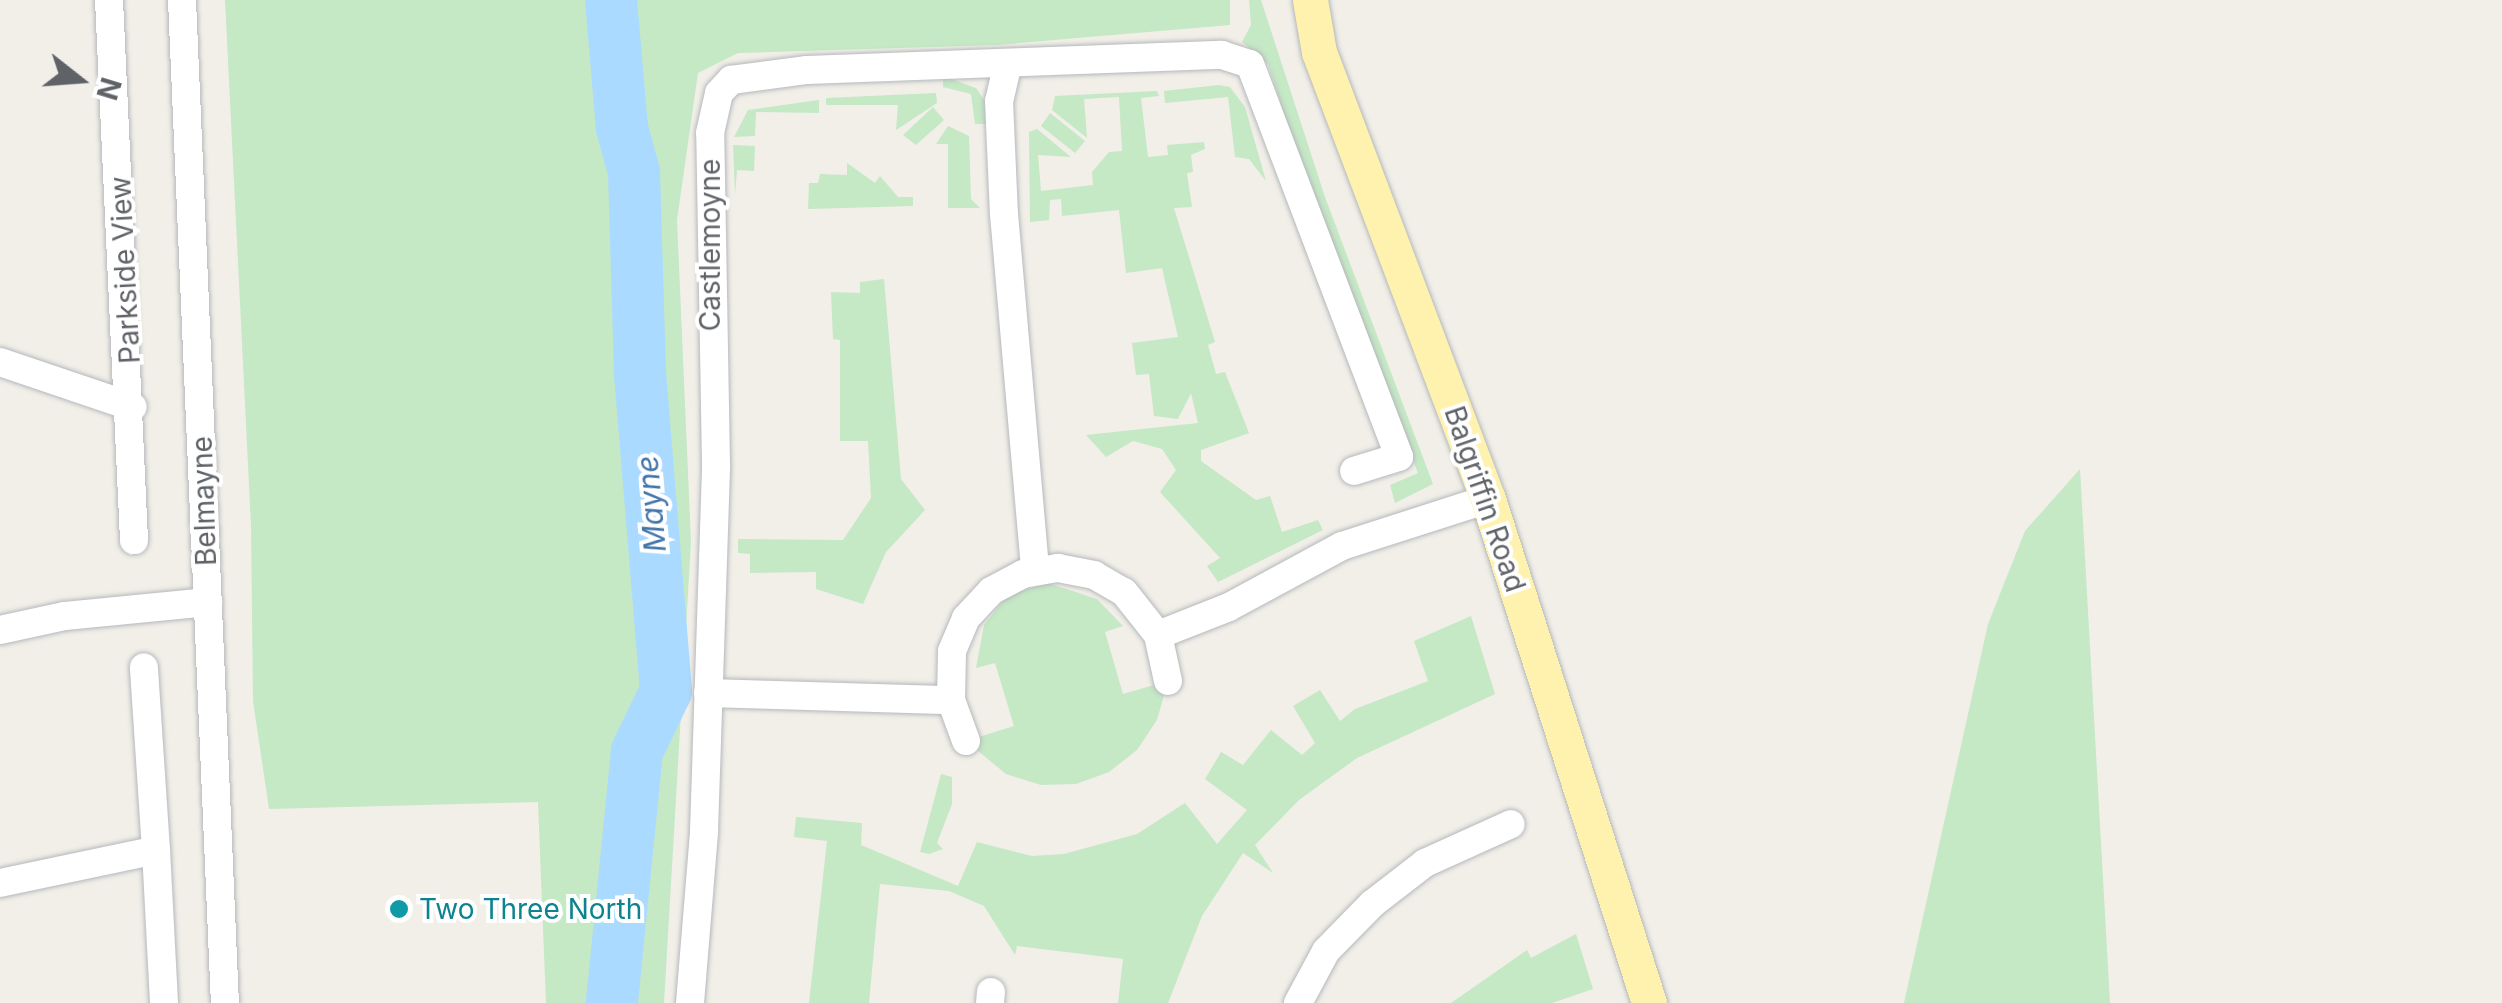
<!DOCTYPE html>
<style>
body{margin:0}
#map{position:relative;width:2502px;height:1003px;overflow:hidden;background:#f1efe8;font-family:Inter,sans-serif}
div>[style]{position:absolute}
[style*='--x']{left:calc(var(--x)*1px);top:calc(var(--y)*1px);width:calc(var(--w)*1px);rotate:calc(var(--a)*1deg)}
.green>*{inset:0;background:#c5e8c5}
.river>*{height:52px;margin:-26px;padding:0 26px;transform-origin:26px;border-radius:26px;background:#aadaff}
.roads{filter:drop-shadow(0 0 2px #b5b8bc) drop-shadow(0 0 2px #b5b8bc)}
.minor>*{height:28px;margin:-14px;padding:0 14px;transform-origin:14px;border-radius:14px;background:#fff}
.major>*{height:35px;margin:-17.5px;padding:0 17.5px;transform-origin:17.5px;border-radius:17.5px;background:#fff2af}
.dots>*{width:28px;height:28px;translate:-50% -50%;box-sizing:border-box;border:5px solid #fff;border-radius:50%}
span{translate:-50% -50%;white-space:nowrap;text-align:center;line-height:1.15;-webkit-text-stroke:8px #fff;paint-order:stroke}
.street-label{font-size:28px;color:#5f6368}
.culture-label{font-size:28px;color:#0d838f}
.left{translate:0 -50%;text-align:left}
.water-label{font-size:30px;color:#4174aa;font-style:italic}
.north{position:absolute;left:30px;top:30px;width:100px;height:100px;-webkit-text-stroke:8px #fff;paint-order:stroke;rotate:107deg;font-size:28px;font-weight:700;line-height:40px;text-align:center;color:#5f6368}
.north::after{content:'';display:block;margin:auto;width:35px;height:45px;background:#5f6368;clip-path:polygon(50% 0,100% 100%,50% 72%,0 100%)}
</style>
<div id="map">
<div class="green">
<div style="clip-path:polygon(225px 0,1230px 0,1230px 25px,997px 45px,738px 53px,698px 73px,677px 220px,691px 542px,664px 1003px,546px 1003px,538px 802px,269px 809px,253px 701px,251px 525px)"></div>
<div style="clip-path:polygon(1249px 0,1261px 0,1325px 197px,1433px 484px,1395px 503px,1390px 485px,1418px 473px,1310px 195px,1268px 64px,1242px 42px,1251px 25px)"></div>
<div style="clip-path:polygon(943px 76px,976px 88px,986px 103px,986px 124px,975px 124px,971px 94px,943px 87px)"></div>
<div style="clip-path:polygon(1219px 85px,1230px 87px,1245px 107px,1266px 181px,1249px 159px,1235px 157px,1228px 97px,1165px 103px,1164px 91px)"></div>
<div style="clip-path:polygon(1157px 91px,1159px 96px,1141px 98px,1148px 157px,1168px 155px,1167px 145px,1204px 142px,1205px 149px,1191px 155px,1193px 172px,1187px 173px,1192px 207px,1174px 208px,1215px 342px,1208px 345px,1216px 374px,1225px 372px,1249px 433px,1201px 450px,1201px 461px,1256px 500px,1270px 496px,1282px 532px,1318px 520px,1323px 530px,1218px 582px,1207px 566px,1220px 558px,1160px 492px,1176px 470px,1162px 449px,1133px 441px,1106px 457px,1086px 435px,1198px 423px,1191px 393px,1178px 419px,1154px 416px,1149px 374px,1136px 375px,1132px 343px,1178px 337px,1162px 268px,1126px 273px,1119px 210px,1062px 216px,1061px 199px,1050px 200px,1049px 220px,1030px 222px,1029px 132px,1037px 129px,1071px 157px,1038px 155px,1041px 191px,1093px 185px,1092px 172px,1109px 152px,1122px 151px,1119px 97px,1084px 99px,1087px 138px,1052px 110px,1055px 96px)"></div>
<div style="clip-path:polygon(936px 93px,937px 103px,896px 130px,898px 105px,826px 105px,826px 98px)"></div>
<div style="clip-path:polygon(819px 100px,819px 113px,756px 112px,755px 136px,734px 137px,748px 110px)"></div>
<div style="clip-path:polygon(933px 107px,944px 120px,916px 145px,903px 135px)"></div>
<div style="clip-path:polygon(1050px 113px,1085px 141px,1075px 153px,1041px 126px)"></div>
<div style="clip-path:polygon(948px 126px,969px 136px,971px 199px,980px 208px,948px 208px,948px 144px,936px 144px)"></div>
<div style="clip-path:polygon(733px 145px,755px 146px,754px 171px,737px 170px,735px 195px)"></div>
<div style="clip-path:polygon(847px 163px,875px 183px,880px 176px,898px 197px,913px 197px,913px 206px,808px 209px,809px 183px,818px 183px,820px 174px,847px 175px)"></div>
<div style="clip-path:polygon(884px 279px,901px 479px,925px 510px,886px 552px,863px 604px,816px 589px,816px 572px,750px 573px,750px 554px,738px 553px,738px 539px,843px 540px,871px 498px,868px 441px,840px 441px,840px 340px,833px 339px,831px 292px,860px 293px,860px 282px)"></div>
<div style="clip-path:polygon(2080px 469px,2110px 1003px,1904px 1003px,1988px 624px,2025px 531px)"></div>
<div style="clip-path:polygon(1048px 583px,1097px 599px,1123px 626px,1105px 632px,1123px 694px,1168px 681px,1157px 720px,1137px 750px,1109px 772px,1076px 784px,1041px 785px,1006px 774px,966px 741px,1014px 726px,995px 663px,976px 668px,984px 625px,1008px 595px)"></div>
<div style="clip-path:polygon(1471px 616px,1495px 694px,1357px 758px,1299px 800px,1255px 845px,1273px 873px,1243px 853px,1202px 916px,1168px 1003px,1118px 1003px,1123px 959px,1017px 946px,1015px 955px,984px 906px,949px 891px,880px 884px,869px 1003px,809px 1003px,827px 841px,794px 837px,796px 817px,862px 823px,861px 845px,958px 886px,977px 842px,1032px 856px,1064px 854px,1137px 834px,1185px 803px,1217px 844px,1247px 810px,1205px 779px,1221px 752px,1243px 765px,1271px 730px,1302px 755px,1315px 743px,1293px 706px,1320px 690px,1340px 721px,1355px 709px,1428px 681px,1414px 641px)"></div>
<div style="clip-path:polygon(941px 774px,952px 777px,952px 804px,937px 843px,943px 849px,929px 854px,920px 852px)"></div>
<div style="clip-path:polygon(1576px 934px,1593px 989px,1552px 1003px,1451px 1003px,1527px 950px,1531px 958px)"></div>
</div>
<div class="river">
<div style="--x:611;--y:0;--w:128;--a:85.1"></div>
<div style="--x:622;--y:128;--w:46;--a:74.7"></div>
<div style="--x:634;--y:172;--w:202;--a:88.3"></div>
<div style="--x:640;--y:374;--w:318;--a:85.3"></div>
<div style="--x:666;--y:691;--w:67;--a:115.8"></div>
<div style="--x:637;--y:751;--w:253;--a:95.7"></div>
</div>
<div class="roads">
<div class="minor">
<div style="--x:109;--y:0;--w:541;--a:87.35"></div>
<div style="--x:182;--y:0;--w:1004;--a:87.55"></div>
<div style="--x:1007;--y:67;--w:35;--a:103"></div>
<div style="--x:999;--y:101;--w:113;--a:87.5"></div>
<div style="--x:1004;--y:214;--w:358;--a:85"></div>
<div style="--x:0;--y:362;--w:140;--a:18.7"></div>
<div style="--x:0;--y:630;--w:66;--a:-12.2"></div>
<div style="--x:65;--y:616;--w:144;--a:-5.6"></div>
<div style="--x:1158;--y:635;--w:76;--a:-21.5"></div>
<div style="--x:1229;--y:607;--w:128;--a:-28.4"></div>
<div style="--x:1342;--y:546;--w:153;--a:-17.8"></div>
<div style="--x:708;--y:693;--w:243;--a:1.7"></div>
<div style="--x:966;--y:741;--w:44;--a:-110.1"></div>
<div style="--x:951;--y:700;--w:49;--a:-88.8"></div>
<div style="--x:952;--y:651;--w:36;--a:-67"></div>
<div style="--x:966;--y:618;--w:37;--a:-47"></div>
<div style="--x:991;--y:591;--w:36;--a:-28"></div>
<div style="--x:1023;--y:574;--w:36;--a:-10"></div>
<div style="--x:1058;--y:568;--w:37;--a:11"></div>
<div style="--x:1094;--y:575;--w:34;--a:30"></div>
<div style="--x:1124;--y:592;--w:55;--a:51.7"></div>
<div style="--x:1158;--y:635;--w:47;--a:77.7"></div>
<div style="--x:156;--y:850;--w:153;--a:87"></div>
<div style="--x:0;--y:883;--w:159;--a:-11.9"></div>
<div style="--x:156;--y:850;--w:183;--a:-93.8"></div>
<div style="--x:690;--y:1003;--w:173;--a:-85.3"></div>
<div style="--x:704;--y:831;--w:367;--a:-88.1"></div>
<div style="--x:716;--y:464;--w:331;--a:-91"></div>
<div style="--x:710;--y:133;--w:41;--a:-77.3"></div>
<div style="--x:719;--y:93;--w:18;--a:-47"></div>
<div style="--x:731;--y:80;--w:77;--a:-7.5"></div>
<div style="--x:807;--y:70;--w:415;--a:-2.1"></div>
<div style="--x:1222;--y:55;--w:29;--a:18"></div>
<div style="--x:1250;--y:64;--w:420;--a:69.2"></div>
<div style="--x:1399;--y:457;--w:47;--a:162.7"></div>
<div style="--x:990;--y:1003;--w:11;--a:-85"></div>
<div style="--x:1298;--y:1003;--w:59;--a:-61.7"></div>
<div style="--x:1326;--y:951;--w:66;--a:-45.6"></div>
<div style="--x:1372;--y:904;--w:67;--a:-37.7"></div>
<div style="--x:1425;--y:863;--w:94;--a:-24.4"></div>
</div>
<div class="major">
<div style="--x:1310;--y:0;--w:53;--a:80.2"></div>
<div style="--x:1319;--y:52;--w:478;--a:69.3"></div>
<div style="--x:1488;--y:499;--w:529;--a:72.28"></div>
</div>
</div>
<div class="dots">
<div style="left:399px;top:909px;background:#0f9aa8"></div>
</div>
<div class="street-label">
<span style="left:710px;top:245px;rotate:-90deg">Castlemoyne</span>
<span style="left:125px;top:270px;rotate:-93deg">Parkside View</span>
<span style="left:1485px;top:499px;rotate:71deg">Balgriffin Road</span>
<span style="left:204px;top:501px;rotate:-92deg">Belmayne</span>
</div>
<div class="culture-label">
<span class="left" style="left:419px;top:909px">Two Three North</span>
</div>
<div class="water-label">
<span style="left:651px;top:504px;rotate:-95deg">Mayne</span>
</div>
<div class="north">N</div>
</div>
